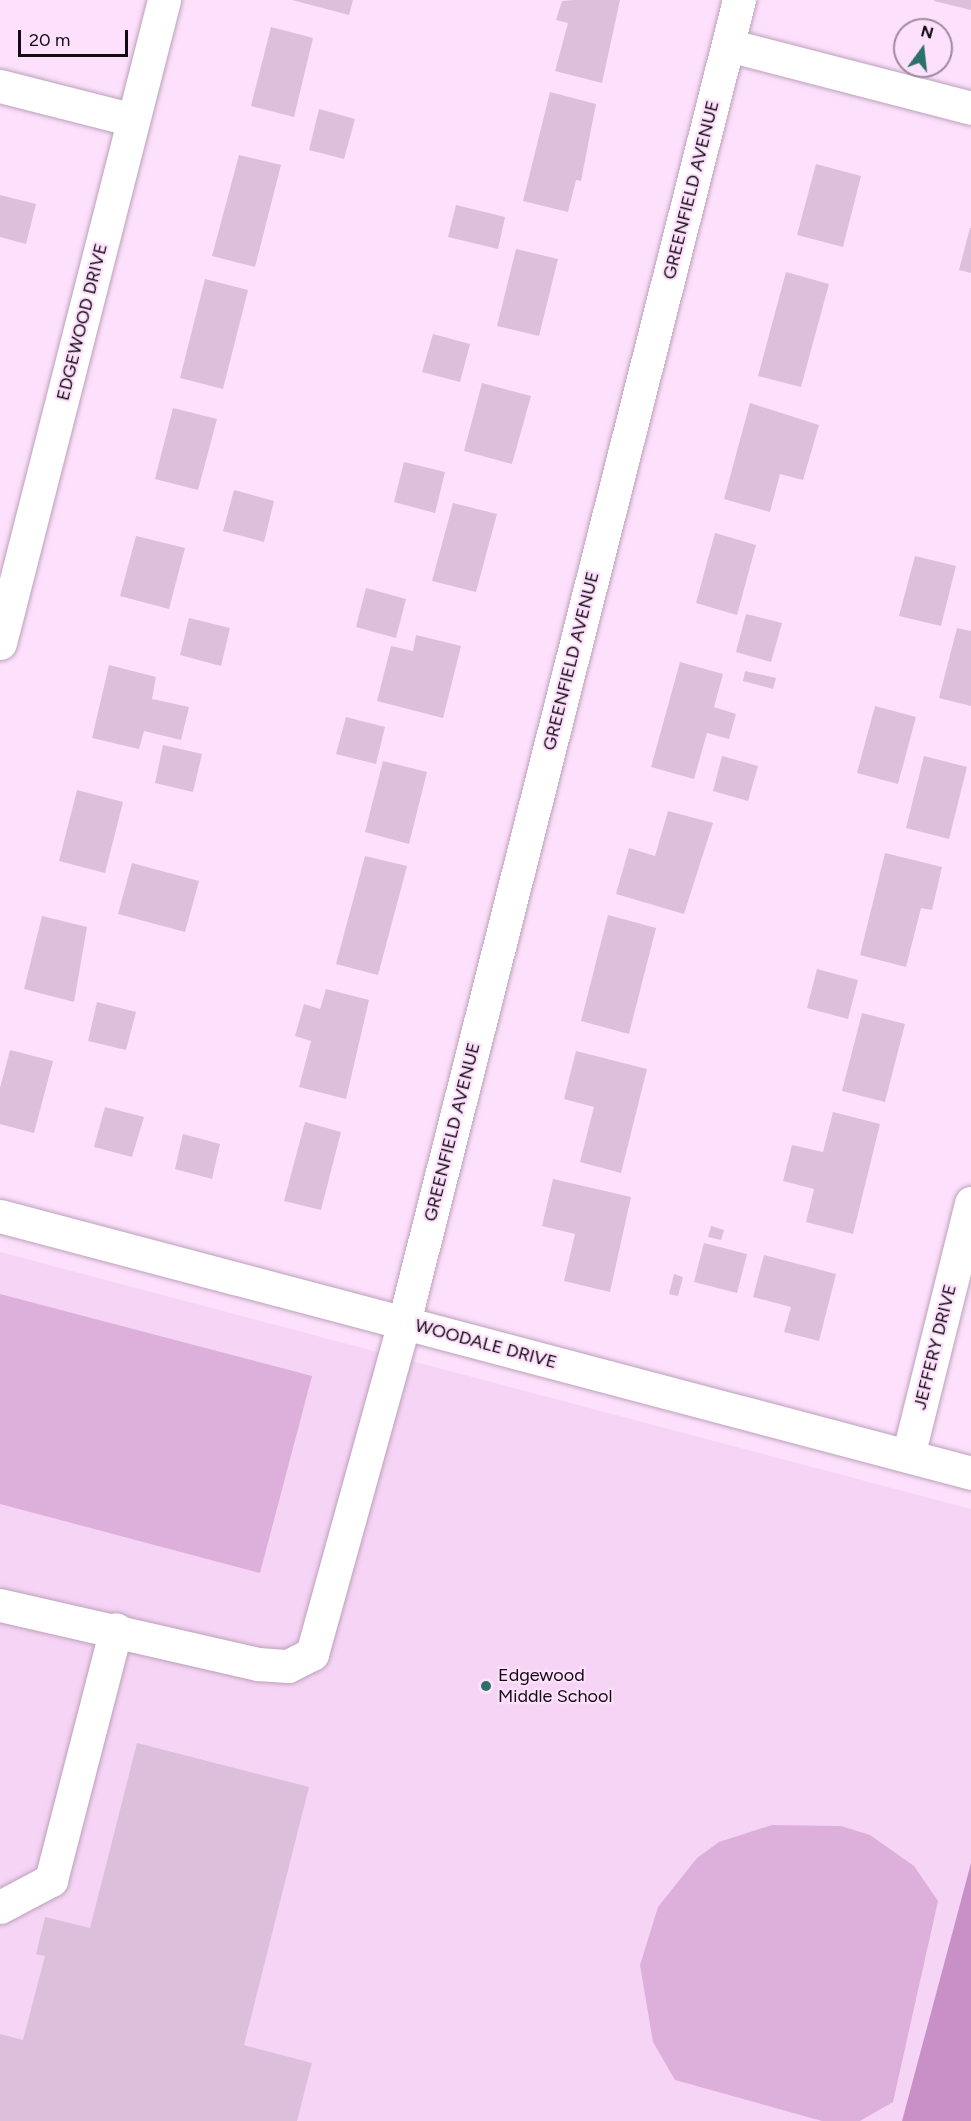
<!DOCTYPE html>
<style>
body{margin:0}
#map{position:relative;width:971px;height:2121px;overflow:hidden;background:#fde0fb;font-family:Figtree,sans-serif}
div>[style]{position:absolute}
[style*='--x']{left:calc(var(--x)*1px);top:calc(var(--y)*1px);width:calc(var(--w)*1px);rotate:calc(var(--a)*1deg)}
.built>*{inset:0;background:#f6d4f5}
.green>*{inset:0;background:#ddb0dc}
.forest>*{inset:0;background:#c990c8}
.building>*{inset:0;background:#dcc0db}
.roads{filter:drop-shadow(0 0 2px #bca1bb) drop-shadow(0 0 2px #bca1bb)}
.minor>*{height:33px;margin:-16.5px;padding:0 16.5px;transform-origin:16.5px;border-radius:16.5px;background:#fff}
.dots>*{width:16px;height:16px;translate:-50% -50%;box-sizing:border-box;border:3px solid #fde0fb;border-radius:50%}
span{translate:-50% -50%;white-space:nowrap;text-align:center;line-height:1.15;-webkit-text-stroke:4.5px #fde0fb;paint-order:stroke}
.street-label{font-size:18px;color:#120912}
.poi-label{font-size:18px;color:#120912}
.left{translate:0 -50%;text-align:left}
.north{position:absolute;left:893px;top:18px;width:60px;height:60px;box-sizing:border-box;background:#fde0fb;border:2px solid #9f8a9e;border-radius:50%;rotate:15deg;font-size:16px;font-weight:700;line-height:24px;text-align:center;color:#120912}
.north::after{content:'';display:block;margin:auto;width:21px;height:27px;background:#2a7168;clip-path:polygon(50% 0,100% 100%,50% 72%,0 100%)}
.scale{position:absolute;left:18px;top:30px;width:110px;height:27px;box-sizing:border-box;border:3px solid #120912;border-top:0;padding-left:8px;font-size:18px;line-height:21px;white-space:nowrap;color:#120912;-webkit-text-stroke:4px #fde0fb;paint-order:stroke}
</style>
<div id="map">
<div class="built">
<div style="clip-path:polygon(0 1252px,971px 1509px,971px 1863px,902px 2121px,0 2121px)"></div>
</div>
<div class="green">
<div style="clip-path:polygon(0 1294px,312px 1376px,260px 1573px,0 1504px)"></div>
<div style="clip-path:polygon(772px 1825px,841px 1826px,870px 1835px,914px 1866px,938px 1901px,893px 2102px,860px 2121px,822px 2121px,675px 2080px,653px 2042px,640px 1965px,658px 1907px,697px 1858px,719px 1842px)"></div>
</div>
<div class="forest">
<div style="clip-path:polygon(971px 1863px,971px 2121px,902px 2121px)"></div>
</div>
<div class="building">
<div style="clip-path:polygon(292px 0,353px 0,349px 15px)"></div>
<div style="clip-path:polygon(574px 0,620px 0,602px 83px,555px 71px,568px 23px,556px 20px,562px 1px)"></div>
<div style="clip-path:polygon(934px 0,971px 0,971px 10px,934px 1px)"></div>
<div style="clip-path:polygon(271px 27px,313px 38px,294px 117px,251px 106px)"></div>
<div style="clip-path:polygon(550px 92px,596px 104px,581px 181px,576px 180px,568px 212px,523px 201px)"></div>
<div style="clip-path:polygon(319px 109px,355px 119px,344px 159px,309px 150px)"></div>
<div style="clip-path:polygon(239px 155px,281px 165px,255px 267px,212px 256px)"></div>
<div style="clip-path:polygon(816px 164px,861px 176px,843px 247px,797px 235px)"></div>
<div style="clip-path:polygon(0 195px,36px 204px,26px 244px,0 237px)"></div>
<div style="clip-path:polygon(456px 205px,505px 217px,498px 249px,448px 237px)"></div>
<div style="clip-path:polygon(970px 228px,971px 228px,971px 273px,959px 270px)"></div>
<div style="clip-path:polygon(516px 249px,558px 259px,539px 336px,497px 326px)"></div>
<div style="clip-path:polygon(786px 272px,829px 284px,801px 387px,758px 376px)"></div>
<div style="clip-path:polygon(205px 279px,248px 290px,223px 389px,180px 378px)"></div>
<div style="clip-path:polygon(433px 334px,470px 344px,460px 382px,422px 372px)"></div>
<div style="clip-path:polygon(482px 383px,531px 396px,512px 464px,464px 451px)"></div>
<div style="clip-path:polygon(750px 403px,819px 425px,803px 480px,780px 474px,770px 512px,724px 499px)"></div>
<div style="clip-path:polygon(173px 408px,217px 419px,198px 490px,155px 479px)"></div>
<div style="clip-path:polygon(404px 462px,445px 472px,435px 513px,394px 502px)"></div>
<div style="clip-path:polygon(234px 490px,274px 501px,264px 542px,223px 531px)"></div>
<div style="clip-path:polygon(453px 503px,497px 514px,476px 592px,432px 581px)"></div>
<div style="clip-path:polygon(715px 533px,756px 545px,737px 615px,696px 603px)"></div>
<div style="clip-path:polygon(136px 536px,185px 548px,169px 609px,120px 596px)"></div>
<div style="clip-path:polygon(915px 556px,956px 566px,941px 626px,899px 616px)"></div>
<div style="clip-path:polygon(366px 588px,406px 599px,396px 638px,356px 627px)"></div>
<div style="clip-path:polygon(746px 614px,782px 623px,771px 662px,736px 652px)"></div>
<div style="clip-path:polygon(189px 618px,230px 628px,221px 666px,180px 655px)"></div>
<div style="clip-path:polygon(957px 628px,971px 631px,971px 706px,939px 698px)"></div>
<div style="clip-path:polygon(416px 635px,461px 646px,443px 718px,377px 701px,391px 646px,413px 651px)"></div>
<div style="clip-path:polygon(680px 662px,723px 674px,714px 707px,736px 714px,729px 739px,707px 733px,694px 779px,651px 767px)"></div>
<div style="clip-path:polygon(109px 665px,156px 677px,152px 699px,189px 707px,181px 740px,144px 731px,139px 749px,92px 738px)"></div>
<div style="clip-path:polygon(745px 671px,776px 678px,773px 689px,743px 681px)"></div>
<div style="clip-path:polygon(875px 706px,916px 717px,898px 784px,857px 773px)"></div>
<div style="clip-path:polygon(346px 717px,385px 727px,376px 764px,336px 754px)"></div>
<div style="clip-path:polygon(163px 745px,202px 754px,193px 792px,155px 783px)"></div>
<div style="clip-path:polygon(722px 756px,758px 766px,748px 801px,713px 791px)"></div>
<div style="clip-path:polygon(924px 756px,967px 767px,949px 839px,906px 828px)"></div>
<div style="clip-path:polygon(383px 761px,427px 772px,409px 844px,365px 832px)"></div>
<div style="clip-path:polygon(77px 790px,123px 802px,105px 873px,59px 861px)"></div>
<div style="clip-path:polygon(668px 811px,713px 823px,684px 914px,616px 894px,629px 848px,655px 856px)"></div>
<div style="clip-path:polygon(885px 853px,942px 867px,932px 910px,921px 908px,906px 967px,860px 955px)"></div>
<div style="clip-path:polygon(365px 856px,407px 866px,378px 975px,336px 964px)"></div>
<div style="clip-path:polygon(132px 863px,199px 881px,185px 932px,118px 914px)"></div>
<div style="clip-path:polygon(608px 915px,656px 928px,629px 1034px,581px 1021px)"></div>
<div style="clip-path:polygon(42px 916px,87px 927px,74px 1002px,24px 989px)"></div>
<div style="clip-path:polygon(817px 969px,858px 980px,848px 1019px,807px 1008px)"></div>
<div style="clip-path:polygon(326px 989px,369px 1000px,346px 1099px,299px 1087px,311px 1041px,295px 1036px,304px 1004px,320px 1009px)"></div>
<div style="clip-path:polygon(97px 1002px,136px 1012px,126px 1050px,88px 1041px)"></div>
<div style="clip-path:polygon(862px 1013px,905px 1024px,885px 1102px,842px 1091px)"></div>
<div style="clip-path:polygon(10px 1050px,53px 1061px,34px 1133px,0 1124px,0 1088px)"></div>
<div style="clip-path:polygon(576px 1051px,647px 1069px,621px 1173px,580px 1162px,594px 1107px,564px 1099px)"></div>
<div style="clip-path:polygon(105px 1107px,144px 1117px,132px 1157px,94px 1147px)"></div>
<div style="clip-path:polygon(833px 1112px,880px 1124px,853px 1234px,806px 1222px,814px 1189px,783px 1181px,792px 1145px,823px 1152px)"></div>
<div style="clip-path:polygon(305px 1122px,341px 1132px,321px 1210px,284px 1201px)"></div>
<div style="clip-path:polygon(183px 1134px,220px 1144px,212px 1179px,175px 1169px)"></div>
<div style="clip-path:polygon(553px 1179px,631px 1197px,610px 1292px,564px 1281px,575px 1234px,542px 1226px)"></div>
<div style="clip-path:polygon(711px 1226px,724px 1230px,721px 1240px,708px 1237px)"></div>
<div style="clip-path:polygon(704px 1243px,747px 1254px,737px 1293px,694px 1282px)"></div>
<div style="clip-path:polygon(764px 1255px,836px 1274px,819px 1341px,784px 1332px,791px 1307px,753px 1297px)"></div>
<div style="clip-path:polygon(674px 1274px,683px 1277px,678px 1296px,669px 1294px)"></div>
<div style="clip-path:polygon(137px 1743px,309px 1787px,244px 2045px,312px 2063px,297px 2121px,0 2121px,0 2034px,23px 2040px,45px 1956px,36px 1954px,45px 1917px,90px 1928px)"></div>
</div>
<div class="roads">
<div class="minor">
<div style="--x:728;--y:45;--w:251;--a:14.5"></div>
<div style="--x:0;--y:86;--w:137;--a:14.3"></div>
<div style="--x:0;--y:643;--w:664;--a:-75.69"></div>
<div style="--x:0;--y:1216;--w:1004;--a:14.82"></div>
<div style="--x:908;--y:1456;--w:261;--a:-76"></div>
<div style="--x:0;--y:1605;--w:265;--a:12.9"></div>
<div style="--x:258;--y:1664;--w:30;--a:4"></div>
<div style="--x:288;--y:1666;--w:27;--a:-27"></div>
<div style="--x:312;--y:1654;--w:345;--a:-74.5"></div>
<div style="--x:404;--y:1322;--w:1364;--a:-75.78"></div>
<div style="--x:0;--y:1907;--w:58;--a:-27.9"></div>
<div style="--x:51;--y:1880;--w:259;--a:-75.5"></div>
</div>
</div>
<div class="dots">
<div style="left:486px;top:1686px;background:#2a7168"></div>
</div>
<div class="street-label">
<span style="left:691px;top:190px;rotate:-76deg">GREENFIELD AVENUE</span>
<span style="left:82px;top:322px;rotate:-76deg">EDGEWOOD DRIVE</span>
<span style="left:571px;top:661px;rotate:-76deg">GREENFIELD AVENUE</span>
<span style="left:452px;top:1132px;rotate:-76deg">GREENFIELD AVENUE</span>
<span style="left:486px;top:1344px;rotate:15deg">WOODALE DRIVE</span>
<span style="left:935px;top:1347px;rotate:-76deg">JEFFERY DRIVE</span>
</div>
<div class="poi-label">
<span class="left" style="left:498px;top:1686px">Edgewood<br>Middle School</span>
</div>
<div class="north">N</div>
<div class="scale">20 m</div>
</div>
